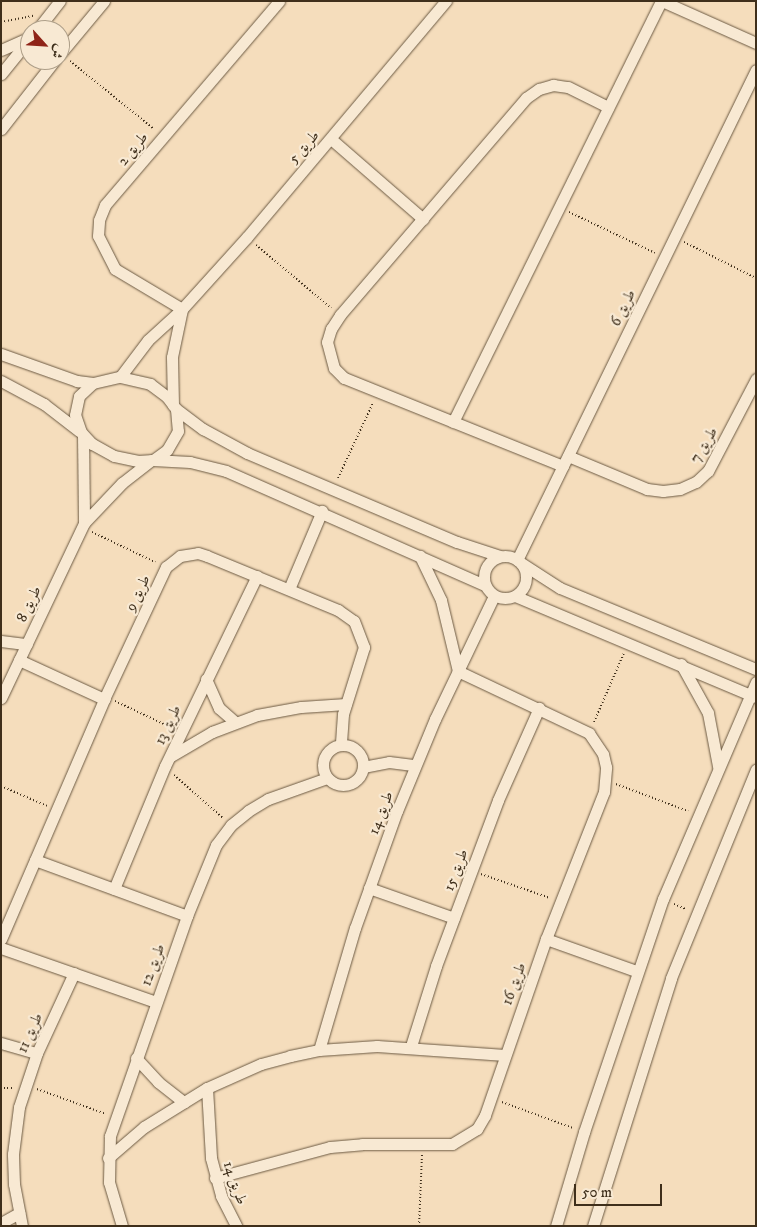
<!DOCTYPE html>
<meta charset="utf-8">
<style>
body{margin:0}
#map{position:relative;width:757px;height:1227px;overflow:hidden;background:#f5ddbc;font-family:"IM FELL DW Pica",Amiri,serif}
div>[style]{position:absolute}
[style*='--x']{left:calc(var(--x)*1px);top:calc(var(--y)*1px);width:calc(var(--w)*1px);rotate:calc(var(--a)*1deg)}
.path>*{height:2px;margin-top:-1px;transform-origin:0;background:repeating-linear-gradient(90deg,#3f2f1b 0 1px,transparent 0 3.5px)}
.roads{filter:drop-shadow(0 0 1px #6c5a43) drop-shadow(0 0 1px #6c5a43)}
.minor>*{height:11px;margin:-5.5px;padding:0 5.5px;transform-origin:5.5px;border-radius:5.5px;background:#f8e9d3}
.minor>.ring{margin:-5.5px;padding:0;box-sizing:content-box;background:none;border:11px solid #f8e9d3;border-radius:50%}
span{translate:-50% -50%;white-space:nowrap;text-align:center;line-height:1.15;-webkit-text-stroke:4.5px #f8e9d3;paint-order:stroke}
.street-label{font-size:15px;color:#3f2f1b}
.frame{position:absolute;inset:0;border:2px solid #3f2f1b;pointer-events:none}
.north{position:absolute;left:20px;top:20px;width:50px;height:50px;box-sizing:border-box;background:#f8e9d3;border:1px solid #ae9f89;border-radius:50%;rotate:116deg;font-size:14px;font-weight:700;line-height:20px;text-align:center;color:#3f2f1b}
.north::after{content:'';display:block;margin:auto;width:18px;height:22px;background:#8f2418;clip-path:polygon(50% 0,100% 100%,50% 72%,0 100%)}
.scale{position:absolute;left:574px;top:1184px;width:88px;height:22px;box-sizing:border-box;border:2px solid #3f2f1b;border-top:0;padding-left:6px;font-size:15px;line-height:18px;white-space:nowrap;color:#3f2f1b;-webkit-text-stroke:4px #f8e9d3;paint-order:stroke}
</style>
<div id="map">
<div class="path">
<div style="--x:1;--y:22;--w:33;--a:-11"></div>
<div style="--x:70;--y:61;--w:108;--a:39"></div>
<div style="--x:569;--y:212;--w:95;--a:25.5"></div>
<div style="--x:684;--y:242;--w:80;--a:26.6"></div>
<div style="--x:256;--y:245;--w:98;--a:40"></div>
<div style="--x:338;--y:478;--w:83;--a:-65"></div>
<div style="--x:92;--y:532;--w:70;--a:25.5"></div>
<div style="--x:115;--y:701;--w:63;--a:25.3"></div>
<div style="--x:594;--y:722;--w:75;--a:-66.5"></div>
<div style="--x:174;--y:775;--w:65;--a:41.3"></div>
<div style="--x:616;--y:784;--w:77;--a:20.6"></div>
<div style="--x:1;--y:786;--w:50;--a:23.5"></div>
<div style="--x:481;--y:874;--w:73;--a:19.2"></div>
<div style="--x:674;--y:904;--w:13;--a:23"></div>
<div style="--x:4;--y:1088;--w:10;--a:0"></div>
<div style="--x:37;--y:1089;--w:73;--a:19.9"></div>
<div style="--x:502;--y:1102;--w:76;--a:20.1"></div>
<div style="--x:419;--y:1226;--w:72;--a:-87.6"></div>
</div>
<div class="roads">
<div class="minor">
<div style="--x:662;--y:1;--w:103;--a:24.1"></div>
<div style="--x:37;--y:30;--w:37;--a:-52"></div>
<div style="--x:1;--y:50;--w:27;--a:-24"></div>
<div style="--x:60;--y:54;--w:69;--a:-50.3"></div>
<div style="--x:1;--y:74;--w:46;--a:-51.1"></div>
<div style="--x:1;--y:129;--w:88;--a:-52"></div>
<div style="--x:331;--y:139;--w:122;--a:41"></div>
<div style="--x:182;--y:309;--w:78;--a:-149.2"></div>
<div style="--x:115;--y:269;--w:37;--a:-117"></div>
<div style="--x:98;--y:236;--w:16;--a:-86"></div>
<div style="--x:99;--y:220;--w:16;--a:-68"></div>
<div style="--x:105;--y:205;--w:268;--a:-49.5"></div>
<div style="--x:1;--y:354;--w:81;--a:19.6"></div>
<div style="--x:77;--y:381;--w:16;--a:7"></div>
<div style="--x:93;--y:383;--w:28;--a:-13"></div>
<div style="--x:120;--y:377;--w:31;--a:13"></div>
<div style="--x:150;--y:384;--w:21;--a:37"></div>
<div style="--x:167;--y:397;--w:15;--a:53"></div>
<div style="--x:176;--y:409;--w:22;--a:85"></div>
<div style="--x:178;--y:431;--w:22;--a:120"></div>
<div style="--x:167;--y:450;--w:17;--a:144"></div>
<div style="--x:153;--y:460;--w:15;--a:176"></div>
<div style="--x:138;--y:461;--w:25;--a:-168"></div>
<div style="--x:114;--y:456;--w:25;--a:-151"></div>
<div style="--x:92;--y:444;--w:16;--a:-133"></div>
<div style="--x:81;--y:432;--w:18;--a:-109"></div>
<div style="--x:75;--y:415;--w:19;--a:-78"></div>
<div style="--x:79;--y:396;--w:19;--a:-43"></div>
<div style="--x:120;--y:377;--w:46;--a:-52.9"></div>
<div style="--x:148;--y:340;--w:46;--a:-42.4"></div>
<div style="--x:182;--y:309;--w:97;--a:-47.9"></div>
<div style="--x:247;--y:237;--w:309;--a:-49.9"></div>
<div style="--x:1;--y:381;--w:49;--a:28.1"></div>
<div style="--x:44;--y:404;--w:44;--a:37.6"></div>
<div style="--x:173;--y:405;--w:48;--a:-91.2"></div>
<div style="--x:172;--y:357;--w:49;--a:-78.2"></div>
<div style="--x:176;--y:409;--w:34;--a:37"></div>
<div style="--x:203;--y:429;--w:50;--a:28.6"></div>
<div style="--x:247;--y:453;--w:228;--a:23"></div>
<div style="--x:457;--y:542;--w:45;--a:18"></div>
<div style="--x:453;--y:422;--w:470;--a:-63.7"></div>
<div style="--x:83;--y:435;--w:88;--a:89.3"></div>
<div style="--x:568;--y:456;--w:86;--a:22.7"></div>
<div style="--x:647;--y:489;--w:16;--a:7"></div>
<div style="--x:663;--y:491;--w:17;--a:-7"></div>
<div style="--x:680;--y:489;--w:17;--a:-24"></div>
<div style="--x:696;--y:482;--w:16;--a:-43"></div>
<div style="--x:708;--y:471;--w:104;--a:-62.4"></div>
<div style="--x:153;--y:460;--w:37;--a:3"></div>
<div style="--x:190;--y:462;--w:37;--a:14"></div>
<div style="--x:226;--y:471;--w:283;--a:23.8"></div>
<div style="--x:563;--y:466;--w:236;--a:-158.1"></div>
<div style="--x:344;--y:378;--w:14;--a:-135"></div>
<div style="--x:334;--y:368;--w:27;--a:-105"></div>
<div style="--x:327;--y:342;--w:14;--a:-73"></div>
<div style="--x:331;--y:329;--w:17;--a:-57"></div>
<div style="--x:340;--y:315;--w:286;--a:-49.4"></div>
<div style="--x:526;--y:98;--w:16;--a:-35"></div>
<div style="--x:539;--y:89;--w:15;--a:-16"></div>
<div style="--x:553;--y:85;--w:15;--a:8"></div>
<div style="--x:568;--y:87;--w:45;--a:26.6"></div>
<div class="ring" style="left:484px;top:556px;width:31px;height:31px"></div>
<div style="--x:517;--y:560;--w:545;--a:-64"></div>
<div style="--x:521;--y:563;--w:46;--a:32.7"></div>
<div style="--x:560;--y:588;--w:212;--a:22.5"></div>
<div style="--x:289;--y:589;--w:85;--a:-67.1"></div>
<div style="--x:515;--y:596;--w:260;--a:22.8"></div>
<div style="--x:1;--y:641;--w:26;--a:7"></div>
<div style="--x:19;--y:660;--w:94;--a:24.6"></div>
<div style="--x:681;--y:664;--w:56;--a:61.1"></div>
<div style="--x:708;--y:713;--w:54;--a:79.3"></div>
<div style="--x:206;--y:679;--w:32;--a:66"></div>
<div style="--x:219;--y:708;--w:21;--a:41"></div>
<div style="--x:1;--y:698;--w:194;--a:-64.6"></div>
<div style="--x:84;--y:523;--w:55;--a:-46.5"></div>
<div style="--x:122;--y:483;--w:37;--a:-38"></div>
<div class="ring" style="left:323px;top:745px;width:29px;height:29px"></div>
<div style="--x:171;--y:756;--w:48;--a:-30.3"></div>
<div style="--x:212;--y:732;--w:48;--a:-20.7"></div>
<div style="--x:257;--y:715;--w:45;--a:-10.3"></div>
<div style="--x:301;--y:707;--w:45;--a:-3.8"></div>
<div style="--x:363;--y:767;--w:26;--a:-11"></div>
<div style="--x:389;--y:762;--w:26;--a:7"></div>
<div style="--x:35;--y:860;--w:162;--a:20.2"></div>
<div style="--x:369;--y:888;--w:90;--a:19.4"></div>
<div style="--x:114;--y:889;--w:133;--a:-67.5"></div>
<div style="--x:165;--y:766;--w:211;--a:-64.2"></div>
<div style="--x:1;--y:939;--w:263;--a:-66.7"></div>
<div style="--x:105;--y:697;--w:144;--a:-64.9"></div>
<div style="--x:166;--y:567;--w:18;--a:-38"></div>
<div style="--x:180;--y:556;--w:18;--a:-9"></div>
<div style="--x:198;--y:553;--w:9;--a:18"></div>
<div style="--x:207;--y:556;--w:142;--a:22.4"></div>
<div style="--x:338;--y:610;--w:19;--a:35"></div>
<div style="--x:354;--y:621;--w:28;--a:69"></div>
<div style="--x:364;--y:647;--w:70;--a:107.4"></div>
<div style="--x:343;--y:714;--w:31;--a:94"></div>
<div style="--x:546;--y:939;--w:96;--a:19.6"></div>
<div style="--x:1;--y:948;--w:164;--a:19.2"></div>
<div style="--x:1;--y:1043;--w:37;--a:16"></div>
<div style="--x:411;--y:1046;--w:84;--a:-72.6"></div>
<div style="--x:436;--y:966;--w:177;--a:-69.5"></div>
<div style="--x:498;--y:800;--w:101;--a:-66"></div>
<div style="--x:319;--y:1050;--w:127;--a:-73.6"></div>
<div style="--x:355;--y:928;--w:124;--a:-70.3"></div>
<div style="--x:397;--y:811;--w:100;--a:-67.6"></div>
<div style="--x:435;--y:719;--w:136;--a:-64.4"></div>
<div style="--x:136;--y:1058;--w:33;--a:47"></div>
<div style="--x:158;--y:1082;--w:33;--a:38"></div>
<div style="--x:207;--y:1088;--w:70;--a:86.7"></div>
<div style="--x:211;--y:1158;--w:39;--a:75"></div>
<div style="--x:221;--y:1196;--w:34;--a:63"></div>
<div style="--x:108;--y:1158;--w:48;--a:-40.7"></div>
<div style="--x:144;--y:1127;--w:74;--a:-31.8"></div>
<div style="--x:207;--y:1088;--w:59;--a:-24"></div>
<div style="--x:261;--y:1064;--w:30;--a:-15"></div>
<div style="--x:290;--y:1056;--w:30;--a:-12"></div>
<div style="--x:319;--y:1050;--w:58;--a:-3.9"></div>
<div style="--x:377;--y:1046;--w:128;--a:4"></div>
<div style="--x:215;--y:1178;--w:119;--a:-15.1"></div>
<div style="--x:330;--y:1147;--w:32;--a:-5"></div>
<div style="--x:362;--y:1144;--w:90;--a:0"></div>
<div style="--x:452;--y:1144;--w:29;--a:-31"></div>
<div style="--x:477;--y:1129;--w:16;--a:-60"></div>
<div style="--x:485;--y:1115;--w:186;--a:-70.9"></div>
<div style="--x:546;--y:939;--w:158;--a:-68.5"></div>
<div style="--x:604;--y:792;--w:25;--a:-85"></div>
<div style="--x:606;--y:767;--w:13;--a:-103"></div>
<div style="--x:603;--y:754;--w:25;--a:-124"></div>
<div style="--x:589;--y:733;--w:145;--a:-154.7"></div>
<div style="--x:458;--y:671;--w:73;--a:-103.5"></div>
<div style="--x:441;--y:600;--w:49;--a:-115.5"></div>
<div style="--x:1;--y:1223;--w:21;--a:-29"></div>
<div style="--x:22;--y:1226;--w:43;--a:-100.8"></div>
<div style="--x:14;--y:1184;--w:30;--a:-92"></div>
<div style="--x:13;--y:1154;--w:47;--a:-82.7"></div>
<div style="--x:19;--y:1107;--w:57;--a:-71.6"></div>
<div style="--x:37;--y:1053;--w:88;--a:-65.2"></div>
<div style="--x:122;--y:1226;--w:46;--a:-106.5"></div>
<div style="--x:109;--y:1182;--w:46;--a:-88.8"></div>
<div style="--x:110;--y:1136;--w:233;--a:-70.7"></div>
<div style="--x:187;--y:916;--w:77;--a:-67.8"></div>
<div style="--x:216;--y:845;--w:25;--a:-53"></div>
<div style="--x:231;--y:825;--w:22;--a:-39"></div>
<div style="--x:248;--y:811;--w:23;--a:-31"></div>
<div style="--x:268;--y:799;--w:63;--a:-19.6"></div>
<div style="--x:556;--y:1226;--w:98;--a:-73.4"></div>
<div style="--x:584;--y:1132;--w:246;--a:-71.3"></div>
<div style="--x:663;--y:899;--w:236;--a:-66.8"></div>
<div style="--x:593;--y:1226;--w:260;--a:-72.5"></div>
<div style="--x:671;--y:978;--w:225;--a:-67.8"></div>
</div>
</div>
<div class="street-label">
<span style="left:304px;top:147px;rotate:-49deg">طريق 5</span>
<span style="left:133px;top:149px;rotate:-50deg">طريق 2</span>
<span style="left:623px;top:308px;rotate:-64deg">طريق 6</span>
<span style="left:704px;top:445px;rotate:-59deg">طريق 7</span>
<span style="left:138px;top:593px;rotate:-64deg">طريق 9</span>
<span style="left:29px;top:604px;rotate:-64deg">طريق 8</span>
<span style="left:168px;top:725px;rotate:-65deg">طريق 13</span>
<span style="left:381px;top:813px;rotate:-69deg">طريق 14</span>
<span style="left:456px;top:870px;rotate:-69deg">طريق 15</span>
<span style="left:153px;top:965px;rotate:-70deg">طريق 12</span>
<span style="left:514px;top:984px;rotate:-70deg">طريق 16</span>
<span style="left:30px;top:1033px;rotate:-66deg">طريق 11</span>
<span style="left:235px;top:1183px;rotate:71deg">طريق 14</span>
</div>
<div class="frame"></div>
<div class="north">ش</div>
<div class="scale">50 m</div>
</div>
